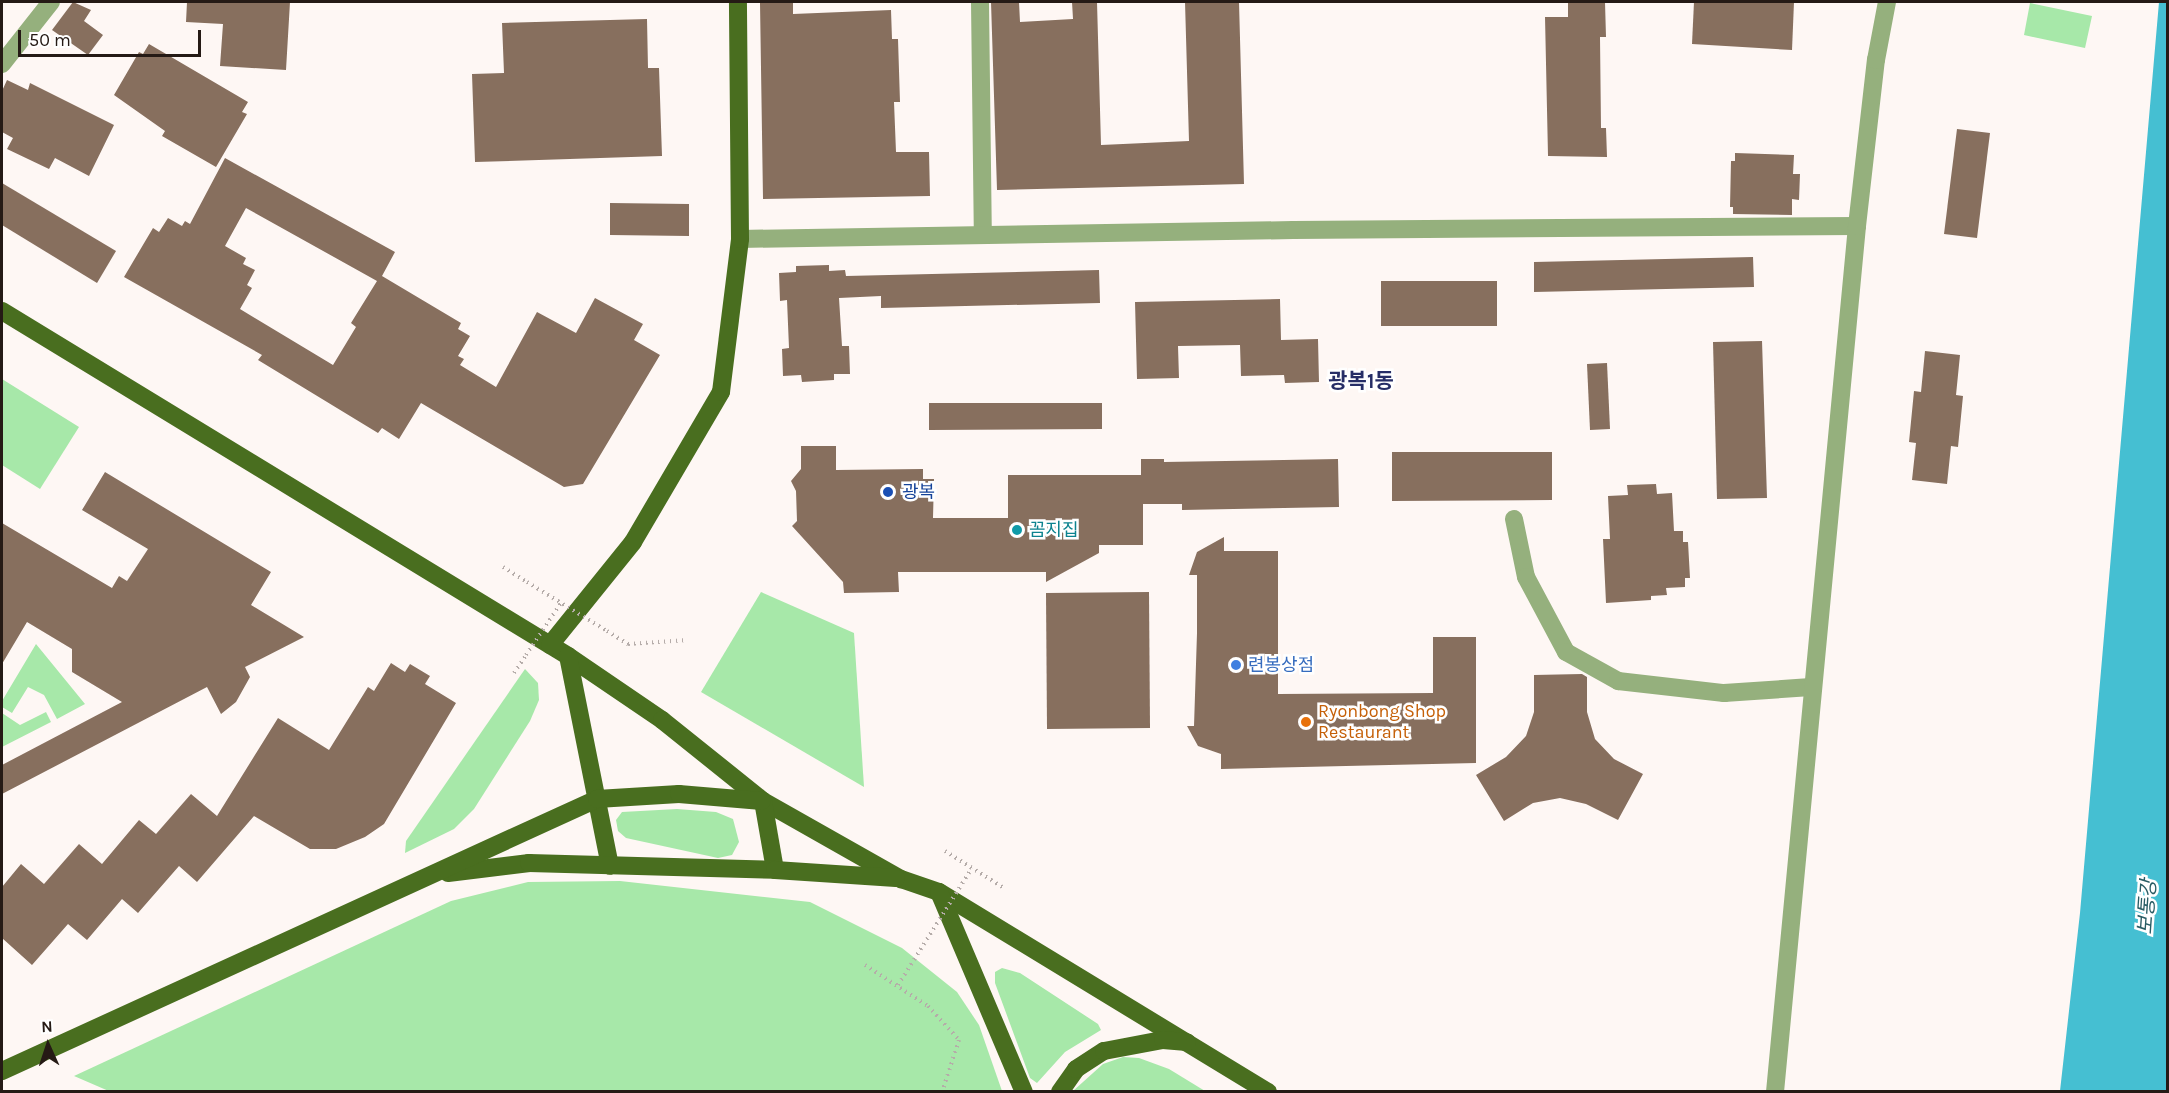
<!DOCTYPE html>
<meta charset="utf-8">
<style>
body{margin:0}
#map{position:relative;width:2169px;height:1093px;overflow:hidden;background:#fef7f4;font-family:Karla,"Noto Sans KR",sans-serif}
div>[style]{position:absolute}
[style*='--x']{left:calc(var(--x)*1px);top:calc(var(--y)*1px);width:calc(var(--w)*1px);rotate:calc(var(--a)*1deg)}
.green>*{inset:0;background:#a7e8a9}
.water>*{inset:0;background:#45bfd2}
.building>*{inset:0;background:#876f5e}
.path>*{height:4px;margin-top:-2px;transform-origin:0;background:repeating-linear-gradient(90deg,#b5aca9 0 1.5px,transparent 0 6px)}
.minor>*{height:18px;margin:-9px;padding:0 9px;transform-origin:9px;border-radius:9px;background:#95b07d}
.major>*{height:18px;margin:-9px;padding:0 9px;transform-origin:9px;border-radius:9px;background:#496e1f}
.path-bridge>*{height:4px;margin-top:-2px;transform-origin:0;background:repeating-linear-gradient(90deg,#b5aca9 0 1.5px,transparent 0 6px)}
.dots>*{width:16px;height:16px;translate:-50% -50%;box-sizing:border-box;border:3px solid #fff;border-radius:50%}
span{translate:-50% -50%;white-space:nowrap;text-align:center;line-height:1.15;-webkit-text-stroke:5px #fff;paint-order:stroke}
.transit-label{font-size:18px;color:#164399}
.left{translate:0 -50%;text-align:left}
.culture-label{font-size:18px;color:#0d838f}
.shop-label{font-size:18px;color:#366cbe}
.food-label{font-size:18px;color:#c56008}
.water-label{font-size:20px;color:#295c64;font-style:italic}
.quarter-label{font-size:21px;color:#262d66;font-weight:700}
.frame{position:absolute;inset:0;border:3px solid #251a15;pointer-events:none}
.north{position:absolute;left:18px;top:1015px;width:60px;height:60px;-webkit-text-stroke:4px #fff;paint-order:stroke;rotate:357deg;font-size:16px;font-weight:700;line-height:24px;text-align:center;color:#251a15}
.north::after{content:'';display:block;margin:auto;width:21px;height:27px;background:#251a15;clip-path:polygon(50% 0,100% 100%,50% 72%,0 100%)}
.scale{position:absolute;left:18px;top:30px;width:183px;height:27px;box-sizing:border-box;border:3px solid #251a15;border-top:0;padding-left:8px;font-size:18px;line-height:21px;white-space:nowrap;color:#251a15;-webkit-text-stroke:4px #fff;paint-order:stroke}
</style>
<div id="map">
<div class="green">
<div style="clip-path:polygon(2030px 3px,2092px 16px,2085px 48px,2024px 35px)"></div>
<div style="clip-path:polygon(2px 379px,79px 427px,40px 489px,2px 465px)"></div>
<div style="clip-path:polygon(761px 592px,854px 633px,864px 787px,701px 692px)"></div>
<div style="clip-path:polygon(36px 644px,85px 704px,57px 719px,44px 695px,28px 687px,12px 713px,2px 707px,2px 701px)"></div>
<div style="clip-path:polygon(525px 669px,538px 683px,539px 700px,530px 721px,474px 809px,454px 829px,405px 853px,406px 841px)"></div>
<div style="clip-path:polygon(46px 712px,51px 722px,2px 747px,2px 713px,20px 725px)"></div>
<div style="clip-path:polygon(677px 809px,716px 812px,733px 819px,739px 842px,732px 855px,718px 858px,626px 838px,618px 831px,616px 820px,622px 812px)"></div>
<div style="clip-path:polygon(620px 881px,810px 902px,902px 948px,957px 992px,979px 1025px,1002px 1091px,111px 1092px,74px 1076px,451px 901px,528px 882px)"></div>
<div style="clip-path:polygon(1002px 968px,1020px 973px,1098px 1024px,1101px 1030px,1065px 1052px,1037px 1083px,1030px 1078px,995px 983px,995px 972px)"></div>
<div style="clip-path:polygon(1123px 1057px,1139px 1058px,1169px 1069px,1205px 1091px,1073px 1091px,1103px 1064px)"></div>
</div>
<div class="water">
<div style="clip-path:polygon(2159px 2px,2168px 2px,2167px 1091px,2060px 1091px,2080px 913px)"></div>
</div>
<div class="building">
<div style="clip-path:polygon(73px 2px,91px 10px,84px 21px,103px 35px,88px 55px,52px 30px)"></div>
<div style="clip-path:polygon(187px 2px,290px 2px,286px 70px,220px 66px,223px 24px,186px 22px)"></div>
<div style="clip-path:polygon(991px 2px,1019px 2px,1020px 22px,1073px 19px,1072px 2px,1097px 2px,1101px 145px,1189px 141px,1185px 2px,1239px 2px,1244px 184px,997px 190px)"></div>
<div style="clip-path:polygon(1568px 2px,1605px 2px,1606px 37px,1600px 37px,1601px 128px,1606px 128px,1607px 157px,1548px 156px,1545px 17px,1568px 17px)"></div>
<div style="clip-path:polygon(1694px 2px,1794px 2px,1792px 50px,1692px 44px)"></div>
<div style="clip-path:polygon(760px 3px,793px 3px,793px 14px,891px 10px,892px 39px,898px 39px,900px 102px,894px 102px,896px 152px,929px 152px,930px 196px,763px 199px)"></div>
<div style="clip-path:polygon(647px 19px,648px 68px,659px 68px,662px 156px,475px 162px,472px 74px,504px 73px,502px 23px)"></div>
<div style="clip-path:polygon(149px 44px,248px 102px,242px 112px,247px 114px,216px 167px,162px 136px,165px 131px,114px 95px,139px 52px,143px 54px)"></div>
<div style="clip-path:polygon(7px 80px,28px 90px,30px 83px,114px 125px,89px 176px,55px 158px,49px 169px,7px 149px,13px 138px,2px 132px,2px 91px)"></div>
<div style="clip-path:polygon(1957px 129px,1990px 133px,1977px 238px,1944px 234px)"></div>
<div style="clip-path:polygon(1735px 153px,1794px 155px,1793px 174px,1800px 174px,1799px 200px,1792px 199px,1792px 215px,1733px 214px,1733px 207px,1730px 207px,1731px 161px,1735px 161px)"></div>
<div style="clip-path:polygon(evenodd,225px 158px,395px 252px,382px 276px,461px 323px,458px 329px,470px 336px,458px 356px,464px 359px,460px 365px,496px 387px,537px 312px,576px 333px,595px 298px,643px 324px,634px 340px,660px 355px,583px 484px,564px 487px,421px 403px,399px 439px,382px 428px,378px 433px,258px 360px,262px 355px,124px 277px,153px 228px,159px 232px,168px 218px,182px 226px,185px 221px,190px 224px,225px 158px,246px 208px,377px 281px,351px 323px,356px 327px,333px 365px,240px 309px,252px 288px,247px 285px,255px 270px,243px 264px,246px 258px,225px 246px,246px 208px)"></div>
<div style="clip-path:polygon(2px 183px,116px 251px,97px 283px,2px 225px)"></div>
<div style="clip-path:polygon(610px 203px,689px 204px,689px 236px,610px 235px)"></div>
<div style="clip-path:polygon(1753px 257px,1754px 287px,1534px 292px,1534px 262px)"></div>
<div style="clip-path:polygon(829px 265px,829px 271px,845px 270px,846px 276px,1099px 270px,1100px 303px,881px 308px,881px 296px,839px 298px,842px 346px,849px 346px,850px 374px,834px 374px,834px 380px,802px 382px,801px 375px,783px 376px,782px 349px,789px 348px,787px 300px,780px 301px,779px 273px,796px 272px,796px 266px)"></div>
<div style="clip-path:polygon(1381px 281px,1497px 281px,1497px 326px,1381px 326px)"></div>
<div style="clip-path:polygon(1280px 299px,1281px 340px,1318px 339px,1319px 382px,1285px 383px,1284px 375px,1241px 376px,1240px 345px,1178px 346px,1179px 378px,1137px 379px,1135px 302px)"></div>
<div style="clip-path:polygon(1762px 341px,1767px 498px,1717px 499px,1713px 342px)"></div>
<div style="clip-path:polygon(1925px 351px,1960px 355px,1956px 395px,1963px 396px,1958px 447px,1951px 446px,1947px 484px,1912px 480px,1916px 443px,1909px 442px,1914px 391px,1921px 392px)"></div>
<div style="clip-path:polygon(1607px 363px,1610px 429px,1590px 430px,1587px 364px)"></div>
<div style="clip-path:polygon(929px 403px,1102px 403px,1102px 429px,929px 430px)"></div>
<div style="clip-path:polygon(801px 446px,836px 446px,836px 470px,923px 469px,923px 479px,934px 479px,933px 518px,1008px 518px,1008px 475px,1141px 475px,1141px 459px,1164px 459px,1164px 462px,1338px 459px,1339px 507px,1182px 510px,1182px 504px,1143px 504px,1143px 545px,1099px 545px,1099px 553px,1046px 582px,1046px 572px,898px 572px,899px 592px,844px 593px,843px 582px,792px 526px,797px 521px,796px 491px,791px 481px,801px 469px)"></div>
<div style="clip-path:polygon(1392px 452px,1552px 452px,1552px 500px,1392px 501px)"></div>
<div style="clip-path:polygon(105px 472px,271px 572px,251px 605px,304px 637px,245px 667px,250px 677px,236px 702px,221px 714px,207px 687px,2px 794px,2px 765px,122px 702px,72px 672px,72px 649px,27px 622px,2px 664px,2px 523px,112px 588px,119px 576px,127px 581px,148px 549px,82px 510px)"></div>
<div style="clip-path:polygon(1656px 484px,1657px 494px,1672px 493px,1674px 531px,1683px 531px,1683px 542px,1688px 542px,1690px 578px,1685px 578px,1685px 587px,1666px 588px,1667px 595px,1651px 596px,1651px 600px,1606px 603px,1603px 539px,1610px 539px,1608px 496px,1628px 495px,1627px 485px)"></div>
<div style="clip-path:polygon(1224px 537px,1224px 551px,1278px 551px,1278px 694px,1433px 693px,1433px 637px,1476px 637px,1476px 763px,1221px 769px,1221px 754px,1198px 746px,1187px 726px,1194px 726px,1197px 633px,1197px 575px,1189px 575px,1197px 552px)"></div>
<div style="clip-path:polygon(1149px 592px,1150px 728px,1047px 729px,1046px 593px)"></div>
<div style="clip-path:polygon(391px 663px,405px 672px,410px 664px,430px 676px,425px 684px,456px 703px,384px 824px,365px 837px,336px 849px,310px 849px,254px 816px,197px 882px,179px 866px,138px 913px,122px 899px,87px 940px,68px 924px,32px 965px,2px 938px,2px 887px,21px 864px,44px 884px,79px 844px,102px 864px,139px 820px,156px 834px,191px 794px,217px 816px,278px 718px,329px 750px,368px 687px,374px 691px)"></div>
<div style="clip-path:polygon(1582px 674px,1587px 677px,1587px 712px,1595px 739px,1614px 759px,1643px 774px,1618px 820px,1586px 804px,1560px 798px,1533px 803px,1504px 821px,1476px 775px,1506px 757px,1526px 736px,1534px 712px,1534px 675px)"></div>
</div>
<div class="path">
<div style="--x:503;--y:567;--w:28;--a:32"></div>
<div style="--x:607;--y:631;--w:25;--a:32"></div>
<div style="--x:628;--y:644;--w:59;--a:-3.9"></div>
<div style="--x:514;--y:673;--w:22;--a:-56"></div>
<div style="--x:945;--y:851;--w:70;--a:32.1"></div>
<div style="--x:865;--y:965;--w:75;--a:33.1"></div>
<div style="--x:928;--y:1006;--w:46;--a:47.6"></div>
<div style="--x:959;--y:1040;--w:55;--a:108.1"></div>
</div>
<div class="minor">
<div style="--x:980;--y:2;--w:233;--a:89.3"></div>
<div style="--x:2;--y:64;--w:79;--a:-51.7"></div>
<div style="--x:740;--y:239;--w:553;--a:-0.93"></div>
<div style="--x:1293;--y:230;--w:564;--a:-0.41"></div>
<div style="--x:1514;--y:519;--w:59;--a:78.3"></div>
<div style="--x:1526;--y:577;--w:85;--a:61.9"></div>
<div style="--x:1566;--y:652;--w:60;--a:29.1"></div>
<div style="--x:1618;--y:681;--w:107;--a:6.5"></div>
<div style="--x:1724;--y:693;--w:87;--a:-3.9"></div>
<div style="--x:1775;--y:1092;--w:870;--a:-84.59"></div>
<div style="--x:1857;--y:226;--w:167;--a:-83.5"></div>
<div style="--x:1876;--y:60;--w:59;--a:-79.3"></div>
</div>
<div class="major">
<div style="--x:2;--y:311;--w:663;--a:31.36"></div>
<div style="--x:568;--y:656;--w:114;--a:34.2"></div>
<div style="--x:662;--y:720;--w:129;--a:38.7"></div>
<div style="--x:763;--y:801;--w:159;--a:29.5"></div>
<div style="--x:901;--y:879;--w:40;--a:18.9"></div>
<div style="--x:939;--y:892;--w:385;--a:31.3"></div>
<div style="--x:550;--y:645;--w:132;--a:-51.1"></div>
<div style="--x:633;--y:542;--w:174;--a:-59.6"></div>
<div style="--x:721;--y:392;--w:154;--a:-82.9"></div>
<div style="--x:740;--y:239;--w:237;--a:-90.5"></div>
<div style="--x:568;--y:656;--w:214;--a:78.7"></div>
<div style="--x:763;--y:801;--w:70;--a:80.1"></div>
<div style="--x:448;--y:873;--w:82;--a:-7"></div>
<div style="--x:529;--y:863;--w:246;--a:1.6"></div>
<div style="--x:775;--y:870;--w:121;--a:3.8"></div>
<div style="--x:939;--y:892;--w:217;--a:67"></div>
<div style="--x:2;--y:1071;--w:654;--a:-24.57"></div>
<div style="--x:597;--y:799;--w:82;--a:-3.5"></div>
<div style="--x:679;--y:794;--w:83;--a:4.8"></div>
<div style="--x:1060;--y:1092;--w:28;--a:-55"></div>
<div style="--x:1076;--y:1069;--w:33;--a:-33"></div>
<div style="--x:1104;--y:1051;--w:60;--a:-10.6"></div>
<div style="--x:1163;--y:1040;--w:24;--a:5"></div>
</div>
<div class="path-bridge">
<div style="--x:527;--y:582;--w:94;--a:31.5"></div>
<div style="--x:526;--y:655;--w:63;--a:-56.1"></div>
<div style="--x:898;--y:985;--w:138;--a:-57.7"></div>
</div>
<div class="dots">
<div style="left:888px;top:492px;background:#1a4fb4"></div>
<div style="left:1017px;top:530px;background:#0f9aa8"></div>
<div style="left:1236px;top:665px;background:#3f7fe0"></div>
<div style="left:1306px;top:722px;background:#e8710a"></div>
</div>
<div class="transit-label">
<span class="left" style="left:902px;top:492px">광복</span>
</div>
<div class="culture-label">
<span class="left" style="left:1029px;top:530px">꼼지집</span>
</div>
<div class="shop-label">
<span class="left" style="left:1248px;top:665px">련봉상점</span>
</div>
<div class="food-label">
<span class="left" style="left:1318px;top:722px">Ryonbong Shop<br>Restaurant</span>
</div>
<div class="water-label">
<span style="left:2147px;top:907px;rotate:-86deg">보통강</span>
</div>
<div class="quarter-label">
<span style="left:1361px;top:381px">광복1동</span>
</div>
<div class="frame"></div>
<div class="north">N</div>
<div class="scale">50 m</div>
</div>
